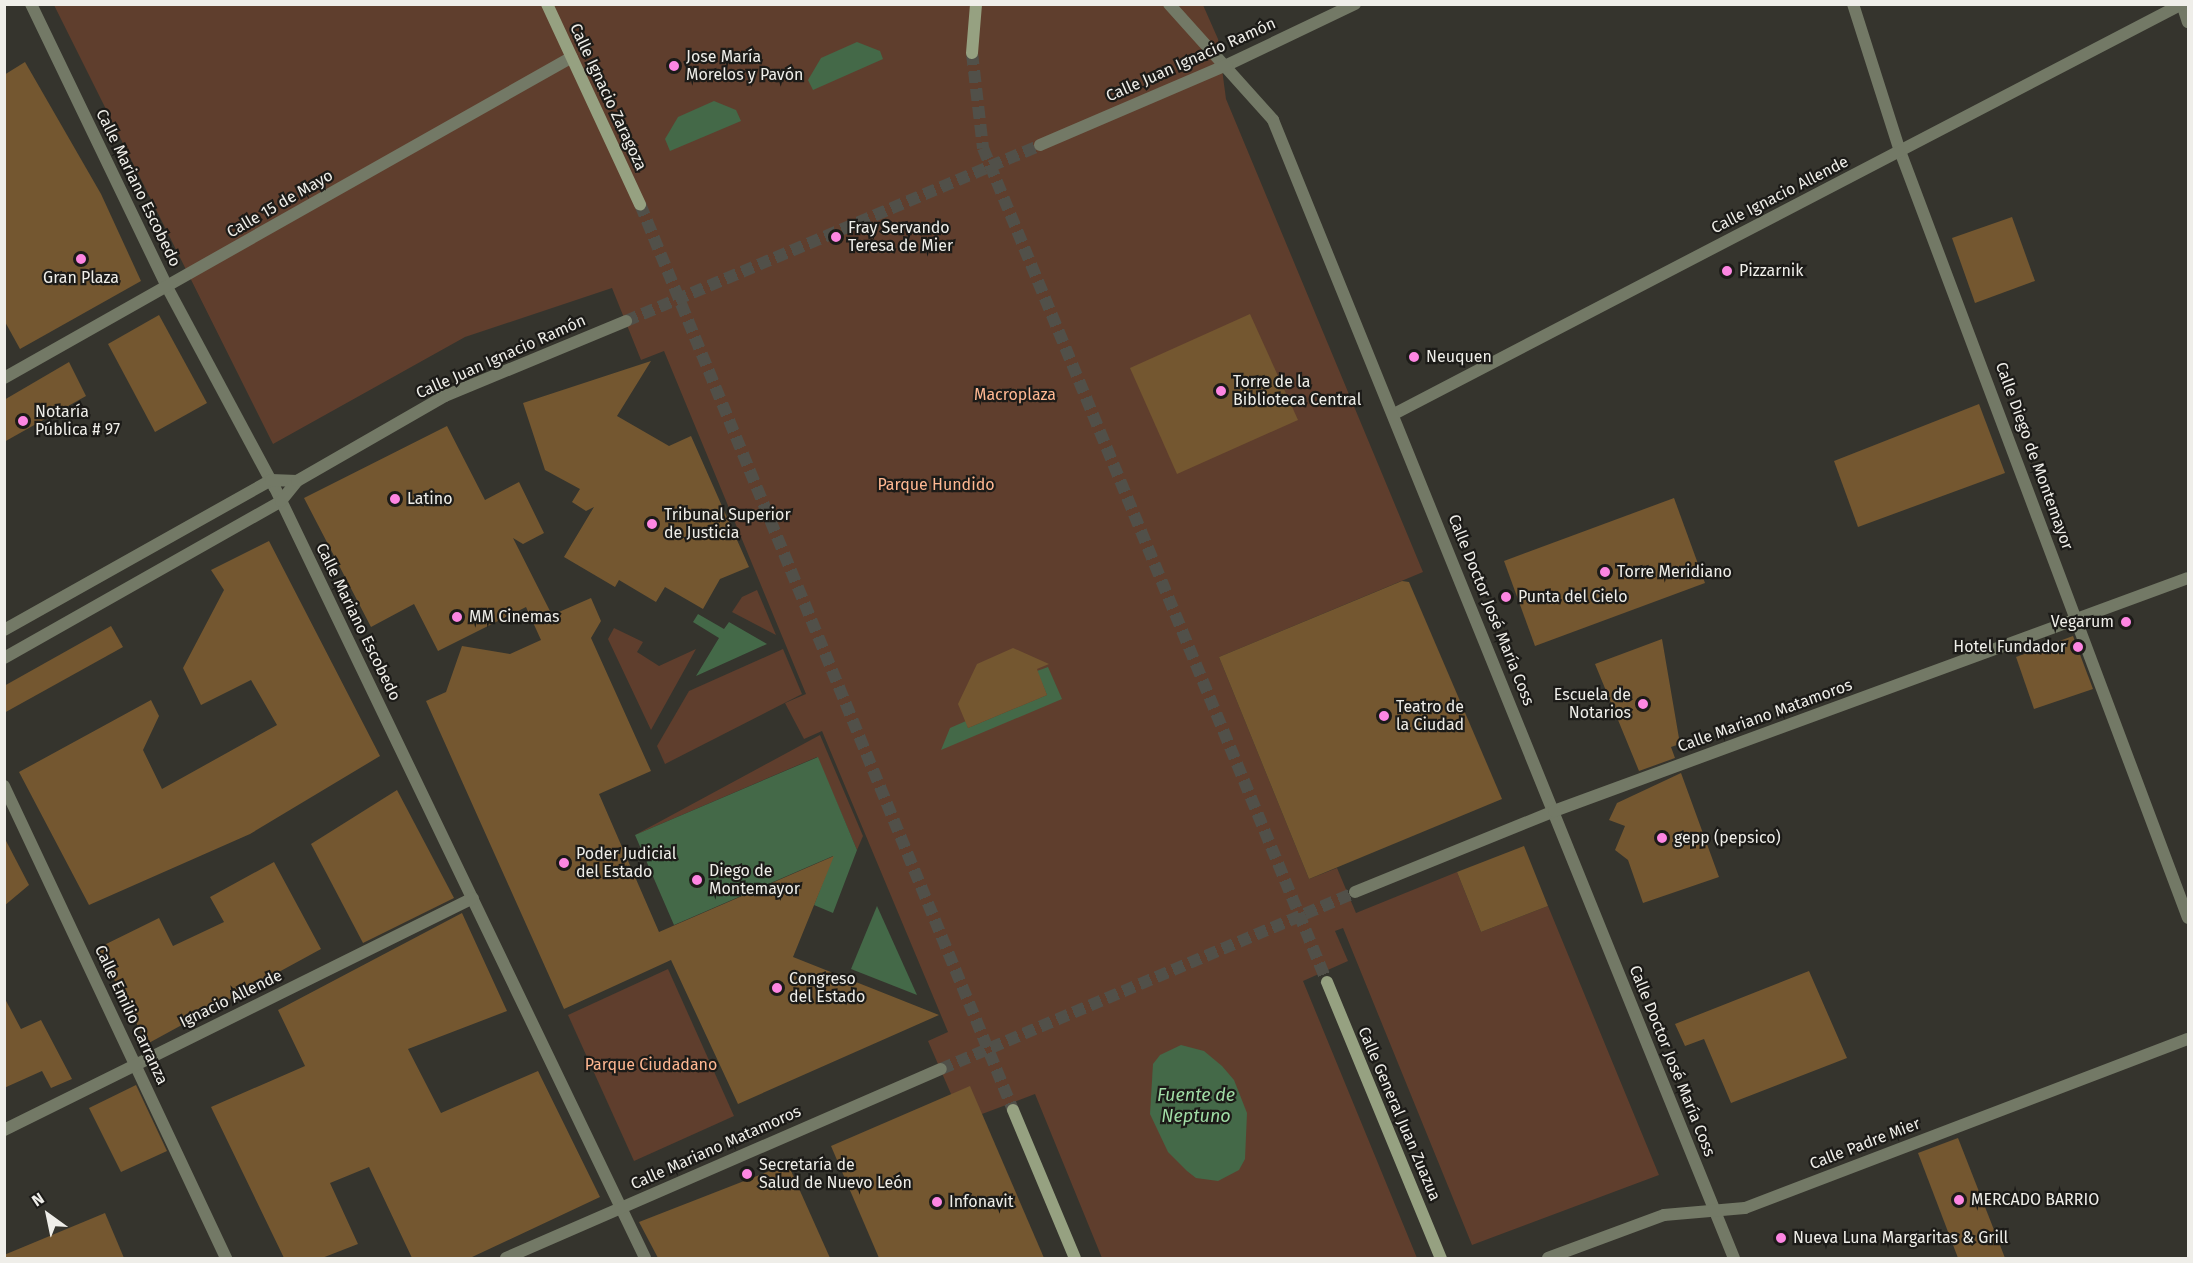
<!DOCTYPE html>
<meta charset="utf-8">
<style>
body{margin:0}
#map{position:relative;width:2193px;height:1263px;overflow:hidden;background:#35342d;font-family:"Fira Sans",sans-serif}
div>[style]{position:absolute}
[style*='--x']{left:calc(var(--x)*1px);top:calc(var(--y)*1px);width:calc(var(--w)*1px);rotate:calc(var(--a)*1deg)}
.green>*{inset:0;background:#5f3e2d}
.water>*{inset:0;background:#446948}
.building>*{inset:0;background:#745730}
.tertiary-tunnel>*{height:12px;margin-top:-6px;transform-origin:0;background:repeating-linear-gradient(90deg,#515049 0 12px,transparent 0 18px)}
.secondary-tunnel>*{height:12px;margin-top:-6px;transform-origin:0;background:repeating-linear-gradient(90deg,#515049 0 12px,transparent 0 18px)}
.minor>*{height:12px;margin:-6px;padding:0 6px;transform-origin:6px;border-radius:6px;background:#737966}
.tertiary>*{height:12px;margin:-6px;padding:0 6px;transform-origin:6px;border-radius:6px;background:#737966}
.secondary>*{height:12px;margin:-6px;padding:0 6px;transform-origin:6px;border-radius:6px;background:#96a181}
.dots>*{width:16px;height:16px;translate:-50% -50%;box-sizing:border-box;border:3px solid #1c1b18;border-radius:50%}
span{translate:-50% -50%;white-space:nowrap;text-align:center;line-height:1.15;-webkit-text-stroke:4.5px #1c1b18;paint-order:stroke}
.poi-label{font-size:16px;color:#efeee9}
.left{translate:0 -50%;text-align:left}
.right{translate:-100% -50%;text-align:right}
.street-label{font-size:16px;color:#efeee9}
.park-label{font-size:16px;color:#ffb892}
.water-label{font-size:18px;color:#a0dca5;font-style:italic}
.frame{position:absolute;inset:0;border:6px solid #efeee9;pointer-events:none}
.north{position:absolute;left:18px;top:1185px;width:60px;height:60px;-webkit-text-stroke:4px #1c1b18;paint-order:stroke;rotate:327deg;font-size:16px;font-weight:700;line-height:24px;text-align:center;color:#efeee9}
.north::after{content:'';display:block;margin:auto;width:21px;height:27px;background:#efeee9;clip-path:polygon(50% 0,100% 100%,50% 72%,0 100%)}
</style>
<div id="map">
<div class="green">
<div style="clip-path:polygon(54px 5px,1203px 5px,1218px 39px,1226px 99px,1423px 572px,1219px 657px,1309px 879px,1337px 868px,1356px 913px,1457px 872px,1481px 932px,1548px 906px,1659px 1175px,1472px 1245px,1343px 928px,1335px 931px,1348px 961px,1303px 981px,1417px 1258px,1102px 1258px,1035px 1094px,982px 1114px,951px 1094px,928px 1041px,948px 1032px,822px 731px,804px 739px,785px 703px,806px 694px,664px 351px,641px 360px,612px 288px,465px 337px,273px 444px)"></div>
<div style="clip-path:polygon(757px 590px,776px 635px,732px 612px,742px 597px)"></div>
<div style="clip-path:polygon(614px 628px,643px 642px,637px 652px,659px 666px,696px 649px,651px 730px,608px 639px)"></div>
<div style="clip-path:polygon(783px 649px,802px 694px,665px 764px,657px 746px,689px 691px)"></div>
<div style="clip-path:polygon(820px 735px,863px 836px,857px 850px,817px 757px,635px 835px)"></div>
<div style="clip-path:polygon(668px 969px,734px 1116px,634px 1161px,568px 1015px)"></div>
</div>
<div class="water">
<div style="clip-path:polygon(857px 42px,880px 51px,883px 59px,813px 90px,808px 80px,821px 58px)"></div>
<div style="clip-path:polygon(714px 101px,736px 110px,741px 121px,670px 151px,665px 139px,678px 117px)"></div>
<div style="clip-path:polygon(698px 614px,724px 629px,729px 622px,767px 644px,696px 676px,719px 638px,693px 622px)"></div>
<div style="clip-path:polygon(1048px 667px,1062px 699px,941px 750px,950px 728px,966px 721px,968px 728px,1047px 695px,1037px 671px)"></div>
<div style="clip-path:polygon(818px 757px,857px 850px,833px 913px,814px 905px,833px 856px,674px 925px,635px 835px)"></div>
<div style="clip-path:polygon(877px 906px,917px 995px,851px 969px)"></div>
<div style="clip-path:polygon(1181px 1045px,1204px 1051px,1222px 1066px,1234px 1080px,1247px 1113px,1245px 1159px,1239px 1170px,1218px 1181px,1196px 1178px,1187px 1171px,1168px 1152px,1150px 1114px,1153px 1064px,1160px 1055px)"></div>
</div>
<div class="building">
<div style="clip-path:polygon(25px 62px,101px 194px,141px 281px,20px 349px,4px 320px,4px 75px)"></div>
<div style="clip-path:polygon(2012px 217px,2035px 281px,1975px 303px,1952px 238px)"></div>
<div style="clip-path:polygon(1250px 314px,1298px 420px,1177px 474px,1130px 368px)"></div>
<div style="clip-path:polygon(159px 315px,207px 403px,155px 432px,108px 344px)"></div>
<div style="clip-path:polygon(651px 361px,617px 416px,669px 446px,691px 436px,749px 567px,720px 579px,703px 609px,665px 587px,656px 602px,619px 580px,615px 587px,564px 557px,594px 507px,586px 511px,572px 502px,580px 489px,545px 470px,523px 403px)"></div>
<div style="clip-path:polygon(69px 362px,86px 396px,4px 442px,4px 400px)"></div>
<div style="clip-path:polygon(1979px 404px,2005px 473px,1858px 527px,1834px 461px)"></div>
<div style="clip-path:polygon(447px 426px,485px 500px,519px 482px,544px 533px,523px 544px,513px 538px,552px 615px,591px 598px,601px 621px,591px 638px,651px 771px,599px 794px,659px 932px,834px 856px,793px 957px,939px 1015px,738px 1104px,671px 960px,564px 1009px,426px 701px,446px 692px,462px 646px,510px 654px,541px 640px,526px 607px,438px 651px,414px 604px,371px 627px,304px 498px)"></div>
<div style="clip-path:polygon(1674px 498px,1705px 583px,1535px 646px,1504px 561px)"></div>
<div style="clip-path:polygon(269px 541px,380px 756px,250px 834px,89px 905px,19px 772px,151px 700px,159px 716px,143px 750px,162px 789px,277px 725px,251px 680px,201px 705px,183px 668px,224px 590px,211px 570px)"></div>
<div style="clip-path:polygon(1402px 581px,1409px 582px,1502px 799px,1309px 879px,1219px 657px)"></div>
<div style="clip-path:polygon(111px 626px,123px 647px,4px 713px,4px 686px)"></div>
<div style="clip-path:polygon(2073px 636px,2093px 689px,2034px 709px,2016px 657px)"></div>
<div style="clip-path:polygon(1662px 639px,1680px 744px,1671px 747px,1675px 758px,1639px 771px,1595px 664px)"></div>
<div style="clip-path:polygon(1013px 648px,1049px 664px,1037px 669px,1047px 695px,968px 728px,958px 704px,977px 664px)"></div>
<div style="clip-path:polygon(1681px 773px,1719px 877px,1643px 903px,1628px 860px,1615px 850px,1625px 826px,1609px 820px,1617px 803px)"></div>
<div style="clip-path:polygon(397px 790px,454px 898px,363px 943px,311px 844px)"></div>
<div style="clip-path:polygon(4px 837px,29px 885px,4px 906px)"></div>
<div style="clip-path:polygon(1524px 846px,1548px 906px,1481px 932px,1457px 872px)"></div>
<div style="clip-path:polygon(274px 862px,321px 949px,147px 1044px,98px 948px,159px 918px,173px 946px,224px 922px,210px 897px)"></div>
<div style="clip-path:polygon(462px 913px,507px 1011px,408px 1049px,441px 1113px,538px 1071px,600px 1197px,470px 1258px,412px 1258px,369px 1167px,330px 1183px,358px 1244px,322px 1258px,284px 1258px,211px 1107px,305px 1066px,278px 1010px)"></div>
<div style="clip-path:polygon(1809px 971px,1847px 1058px,1731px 1103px,1704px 1039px,1685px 1046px,1675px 1024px)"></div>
<div style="clip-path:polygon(4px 997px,21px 1029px,41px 1020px,72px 1079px,51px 1088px,42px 1071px,4px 1088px)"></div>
<div style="clip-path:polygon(136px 1085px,167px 1151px,121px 1172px,89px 1108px)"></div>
<div style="clip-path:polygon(970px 1086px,1044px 1258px,879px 1258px,831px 1146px)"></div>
<div style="clip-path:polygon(1958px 1138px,2005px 1258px,1958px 1258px,1918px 1153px)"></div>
<div style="clip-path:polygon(788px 1164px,830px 1258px,658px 1258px,639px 1222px)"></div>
<div style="clip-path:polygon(105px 1213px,124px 1258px,4px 1258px,4px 1255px)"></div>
</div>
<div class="tertiary-tunnel">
<div style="--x:626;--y:321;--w:450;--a:-23"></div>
<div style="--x:941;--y:1069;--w:450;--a:-23.1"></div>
</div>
<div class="secondary-tunnel">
<div style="--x:972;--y:53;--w:96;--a:83.4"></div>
<div style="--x:983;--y:148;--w:902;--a:67.59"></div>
<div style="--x:640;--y:204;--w:980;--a:67.62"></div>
</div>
<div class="minor">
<div style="--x:31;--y:4;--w:314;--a:64.3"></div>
<div style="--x:167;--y:287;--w:228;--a:61.8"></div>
<div style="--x:275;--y:488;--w:854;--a:64.33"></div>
<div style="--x:1853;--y:4;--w:154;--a:72.3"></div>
<div style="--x:1900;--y:151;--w:819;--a:69.42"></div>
<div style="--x:2182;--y:4;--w:19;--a:72"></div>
<div style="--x:1227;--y:65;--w:142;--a:-25.5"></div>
<div style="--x:4;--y:378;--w:652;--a:-29.47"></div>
<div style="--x:1394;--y:414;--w:888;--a:-27.49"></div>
<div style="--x:4;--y:786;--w:522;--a:64.81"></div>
<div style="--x:4;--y:1130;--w:523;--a:-26.32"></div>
</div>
<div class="tertiary">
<div style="--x:1169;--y:4;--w:156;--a:48.1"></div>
<div style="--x:1273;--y:120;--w:1228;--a:67.95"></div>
<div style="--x:1040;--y:145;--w:203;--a:-23.2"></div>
<div style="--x:4;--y:630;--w:306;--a:-29.3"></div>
<div style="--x:271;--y:480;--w:26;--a:2"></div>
<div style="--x:4;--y:658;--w:318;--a:-29.5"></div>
<div style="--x:281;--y:501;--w:26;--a:-51"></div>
<div style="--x:297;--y:481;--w:171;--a:-29.9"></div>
<div style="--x:445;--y:396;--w:196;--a:-22.5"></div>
<div style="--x:1355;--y:892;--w:215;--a:-22.1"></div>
<div style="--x:1554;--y:811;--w:675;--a:-20.18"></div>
<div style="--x:506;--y:1258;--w:474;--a:-23.5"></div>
<div style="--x:1548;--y:1258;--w:124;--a:-20.3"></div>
<div style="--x:1664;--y:1215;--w:81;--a:-4.9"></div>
<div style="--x:1745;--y:1208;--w:474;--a:-20.9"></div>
</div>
<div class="secondary">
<div style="--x:547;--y:4;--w:221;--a:65.1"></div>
<div style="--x:972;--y:53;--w:49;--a:-85.3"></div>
<div style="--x:1327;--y:982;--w:299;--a:67.6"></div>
<div style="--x:1013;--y:1110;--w:160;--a:67.3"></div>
</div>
<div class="dots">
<div style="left:674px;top:66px;background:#fd86e2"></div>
<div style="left:836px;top:237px;background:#fd86e2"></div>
<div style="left:81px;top:259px;background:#fd86e2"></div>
<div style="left:1727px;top:271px;background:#fd86e2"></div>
<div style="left:1414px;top:357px;background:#fd86e2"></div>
<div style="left:1221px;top:391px;background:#fd86e2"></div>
<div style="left:23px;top:421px;background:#fd86e2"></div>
<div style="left:395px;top:499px;background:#fd86e2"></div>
<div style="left:652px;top:524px;background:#fd86e2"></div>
<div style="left:1605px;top:572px;background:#fd86e2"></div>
<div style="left:1506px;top:597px;background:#fd86e2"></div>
<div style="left:457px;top:617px;background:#fd86e2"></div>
<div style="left:2126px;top:622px;background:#fd86e2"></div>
<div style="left:2078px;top:647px;background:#fd86e2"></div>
<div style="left:1643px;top:704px;background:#fd86e2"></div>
<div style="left:1384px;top:716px;background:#fd86e2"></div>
<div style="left:1662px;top:838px;background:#fd86e2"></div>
<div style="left:564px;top:863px;background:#fd86e2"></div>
<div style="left:697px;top:880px;background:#fd86e2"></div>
<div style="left:777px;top:988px;background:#fd86e2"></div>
<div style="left:747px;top:1174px;background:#fd86e2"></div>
<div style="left:1959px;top:1200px;background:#fd86e2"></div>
<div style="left:937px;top:1202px;background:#fd86e2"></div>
<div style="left:1781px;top:1238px;background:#fd86e2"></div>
</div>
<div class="poi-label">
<span class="left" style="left:686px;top:66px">Jose María<br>Morelos y Pavón</span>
<span class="left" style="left:848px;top:237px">Fray Servando<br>Teresa de Mier</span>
<span class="left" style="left:1739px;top:271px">Pizzarnik</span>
<span style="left:81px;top:278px">Gran Plaza</span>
<span class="left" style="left:1426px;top:357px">Neuquen</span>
<span class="left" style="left:1233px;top:391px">Torre de la<br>Biblioteca Central</span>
<span class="left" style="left:35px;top:421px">Notaría<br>Pública # 97</span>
<span class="left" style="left:407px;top:499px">Latino</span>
<span class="left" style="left:664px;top:524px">Tribunal Superior<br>de Justicia</span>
<span class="left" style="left:1617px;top:572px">Torre Meridiano</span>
<span class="left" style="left:1518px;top:597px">Punta del Cielo</span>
<span class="left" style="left:469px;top:617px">MM Cinemas</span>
<span class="right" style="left:2114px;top:622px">Vegarum</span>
<span class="right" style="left:2066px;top:647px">Hotel Fundador</span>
<span class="right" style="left:1631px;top:704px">Escuela de<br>Notarios</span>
<span class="left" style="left:1396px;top:716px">Teatro de<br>la Ciudad</span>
<span class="left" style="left:1674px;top:838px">gepp (pepsico)</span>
<span class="left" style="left:576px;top:863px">Poder Judicial<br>del Estado</span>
<span class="left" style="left:709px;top:880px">Diego de<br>Montemayor</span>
<span class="left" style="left:789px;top:988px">Congreso<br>del Estado</span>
<span class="left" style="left:759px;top:1174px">Secretaría de<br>Salud de Nuevo León</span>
<span class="left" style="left:1971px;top:1200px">MERCADO BARRIO</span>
<span class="left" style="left:949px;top:1202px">Infonavit</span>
<span class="left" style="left:1793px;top:1238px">Nueva Luna Margaritas &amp; Grill</span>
</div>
<div class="street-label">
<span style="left:1191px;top:60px;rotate:-24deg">Calle Juan Ignacio Ramón</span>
<span style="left:608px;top:97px;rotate:65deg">Calle Ignacio Zaragoza</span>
<span style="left:138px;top:188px;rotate:64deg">Calle Mariano Escobedo</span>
<span style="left:1780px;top:195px;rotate:-27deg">Calle Ignacio Allende</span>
<span style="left:280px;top:204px;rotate:-30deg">Calle 15 de Mayo</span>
<span style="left:501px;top:357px;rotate:-24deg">Calle Juan Ignacio Ramón</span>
<span style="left:2034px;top:456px;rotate:70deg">Calle Diego de Montemayor</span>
<span style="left:1491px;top:610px;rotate:68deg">Calle Doctor José María Coss</span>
<span style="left:358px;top:622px;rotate:64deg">Calle Mariano Escobedo</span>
<span style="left:1765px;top:716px;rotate:-20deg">Calle Mariano Matamoros</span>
<span style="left:231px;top:999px;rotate:-26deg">Ignacio Allende</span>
<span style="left:131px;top:1015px;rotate:65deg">Calle Emilio Carranza</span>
<span style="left:1672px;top:1061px;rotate:68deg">Calle Doctor José María Coss</span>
<span style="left:1399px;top:1114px;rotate:67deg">Calle General Juan Zuazua</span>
<span style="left:1865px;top:1144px;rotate:-21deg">Calle Padre Mier</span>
<span style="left:716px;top:1148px;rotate:-24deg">Calle Mariano Matamoros</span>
</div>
<div class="park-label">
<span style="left:1015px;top:395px">Macroplaza</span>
<span style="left:936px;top:485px">Parque Hundido</span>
<span style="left:651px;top:1065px">Parque Ciudadano</span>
</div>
<div class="water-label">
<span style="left:1196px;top:1106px">Fuente de<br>Neptuno</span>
</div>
<div class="frame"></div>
<div class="north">N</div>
</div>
